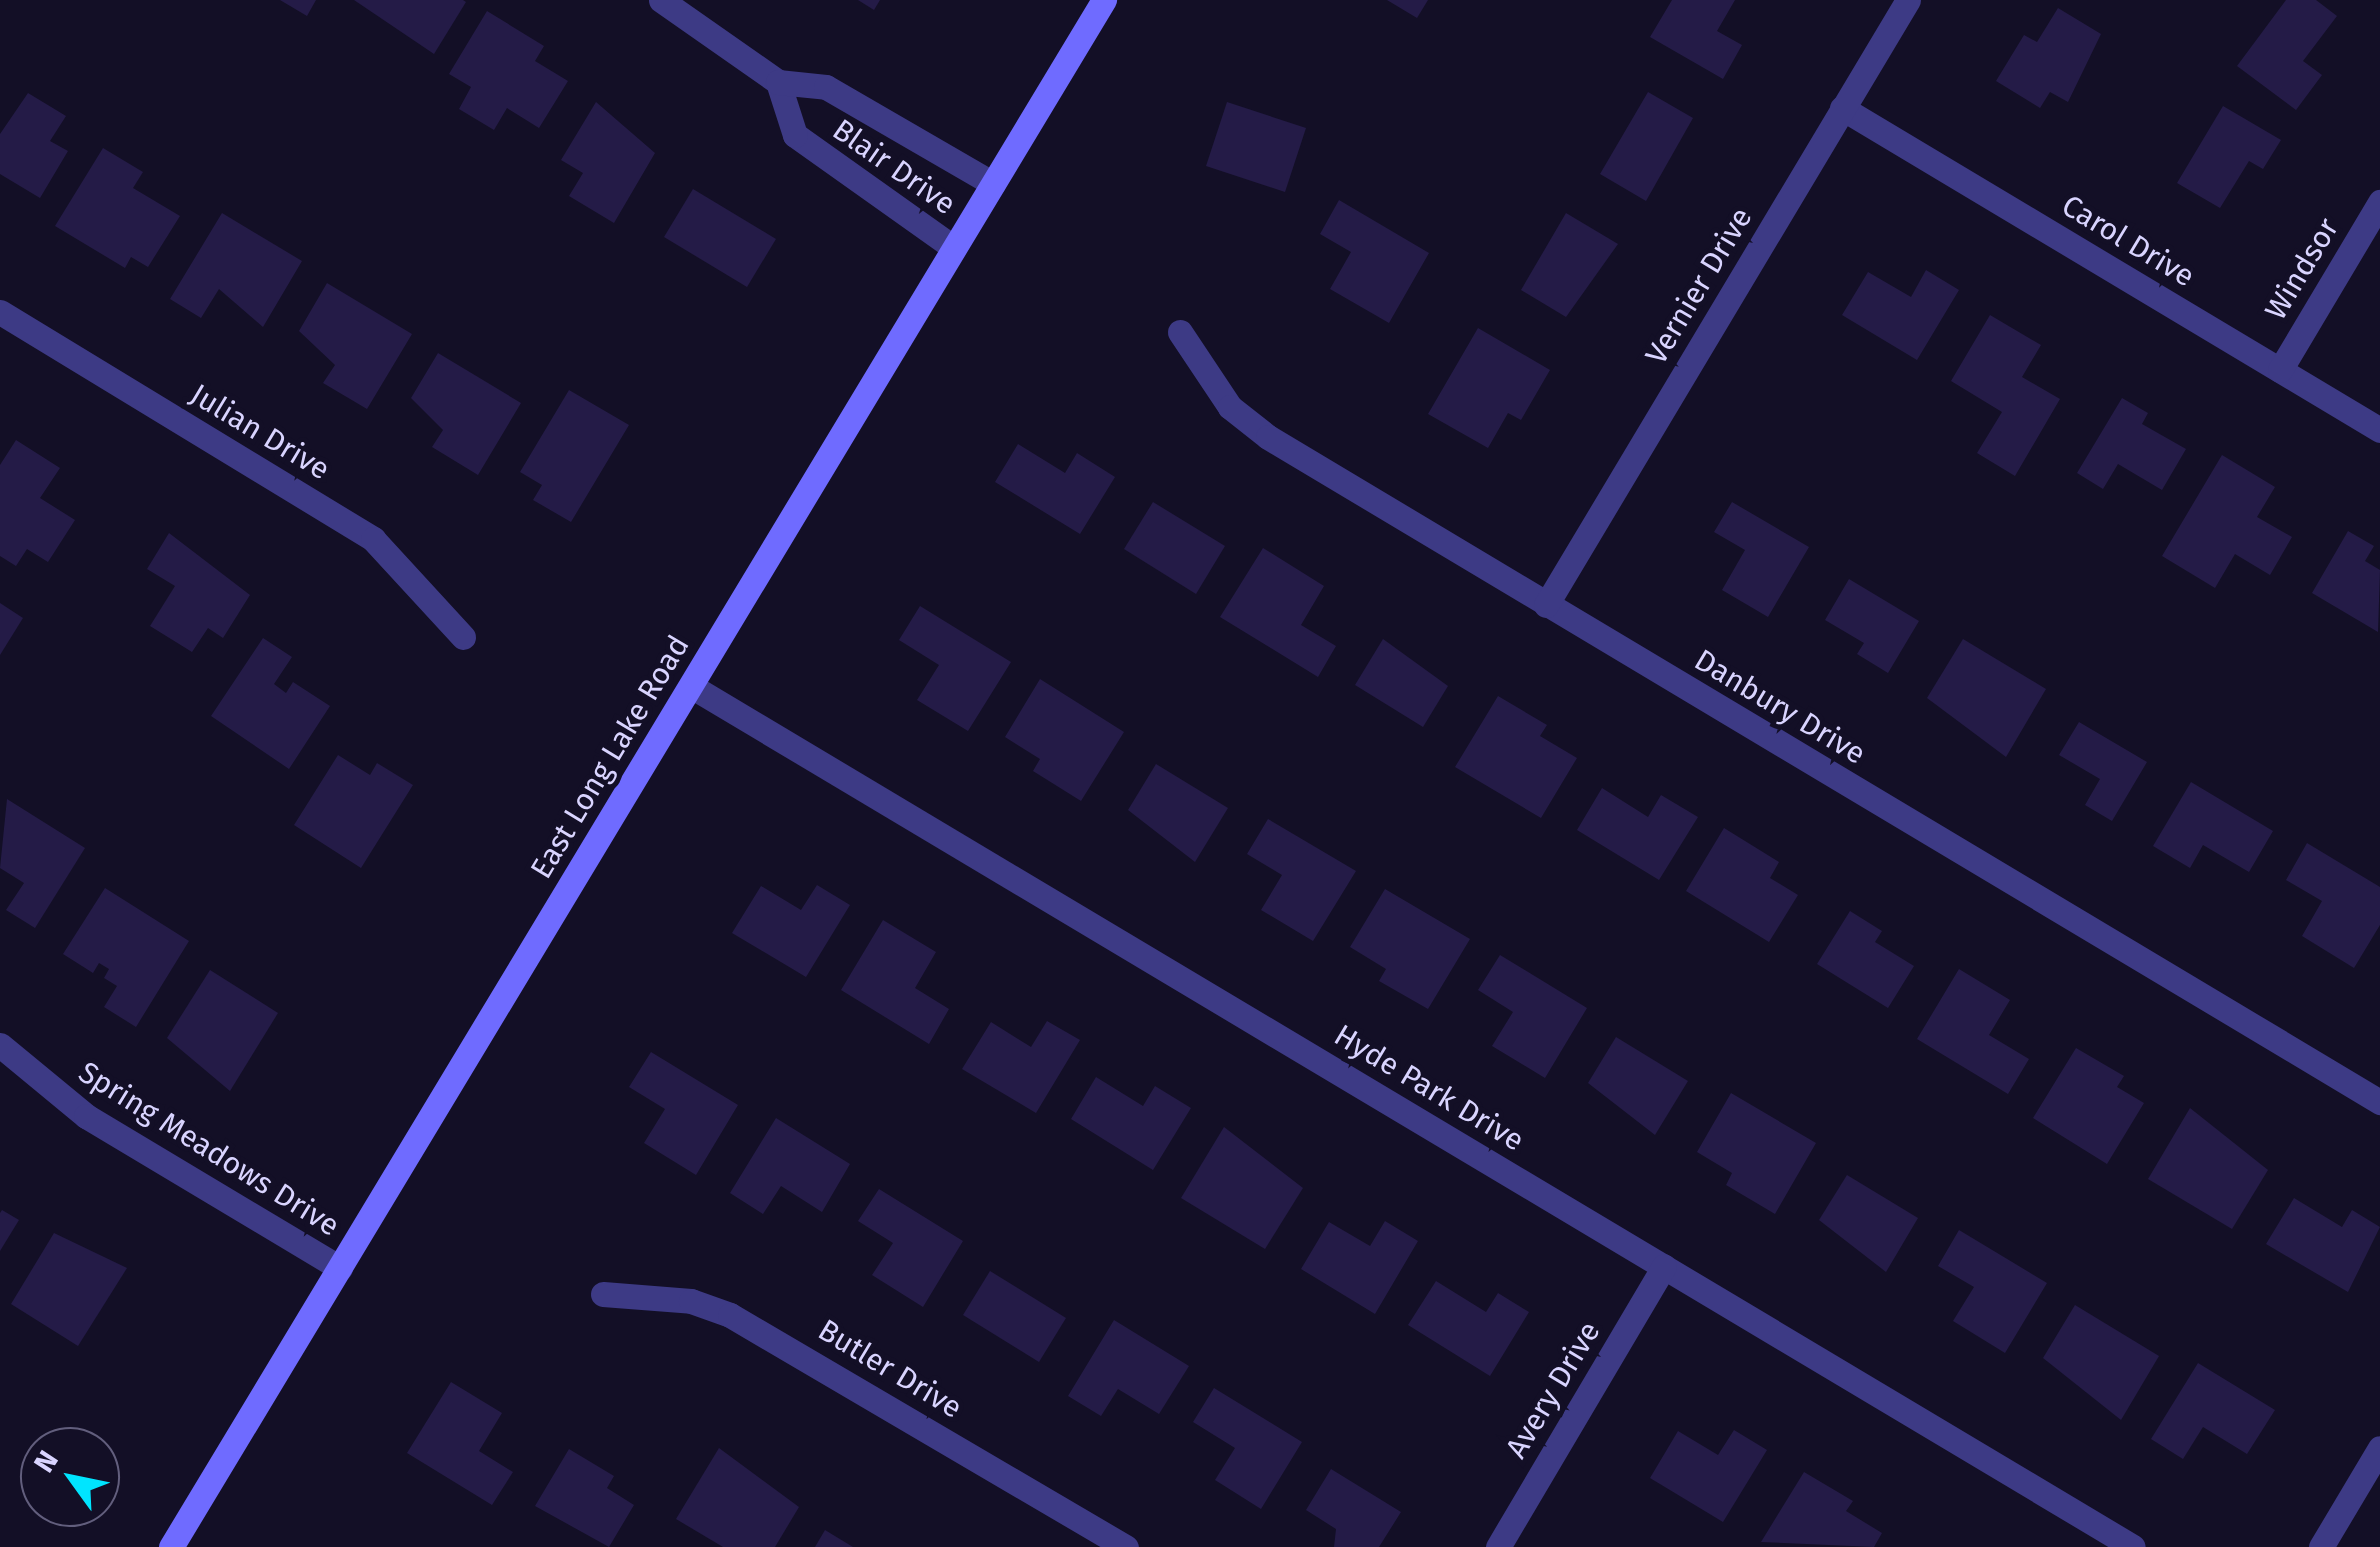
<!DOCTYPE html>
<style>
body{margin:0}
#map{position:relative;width:2380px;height:1547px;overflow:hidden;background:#130f26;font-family:"Fira Sans",sans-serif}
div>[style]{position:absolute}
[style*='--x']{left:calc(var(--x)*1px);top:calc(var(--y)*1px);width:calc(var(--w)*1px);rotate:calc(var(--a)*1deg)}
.building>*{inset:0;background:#241b47}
.street>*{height:25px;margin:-12.5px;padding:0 12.5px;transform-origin:12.5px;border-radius:12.5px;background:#3d3a85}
.secondary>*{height:25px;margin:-12.5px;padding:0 12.5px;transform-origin:12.5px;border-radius:12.5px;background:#6f6bff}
span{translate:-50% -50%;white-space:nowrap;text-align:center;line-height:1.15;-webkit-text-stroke:10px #130f26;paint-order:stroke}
.street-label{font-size:30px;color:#d9d4ff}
.north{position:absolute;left:20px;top:1427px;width:100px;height:100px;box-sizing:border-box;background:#130f26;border:2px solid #625e7d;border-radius:50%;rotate:303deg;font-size:28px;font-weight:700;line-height:40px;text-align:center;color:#d9d4ff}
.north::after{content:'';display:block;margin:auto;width:35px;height:45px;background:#00e5ff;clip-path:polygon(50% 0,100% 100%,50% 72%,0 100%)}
</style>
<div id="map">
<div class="building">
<div style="clip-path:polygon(280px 0,316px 0,307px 16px)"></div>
<div style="clip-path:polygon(354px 0,463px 0,466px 2px,434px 54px)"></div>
<div style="clip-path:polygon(858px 0,880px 0,874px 10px)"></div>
<div style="clip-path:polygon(1387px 0,1428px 0,1417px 18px)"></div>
<div style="clip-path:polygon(1672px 0,1735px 0,1717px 31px,1742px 45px,1723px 79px,1650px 37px)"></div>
<div style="clip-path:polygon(2286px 0,2316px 0,2337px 16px,2303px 61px,2322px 75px,2296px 110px,2237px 66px)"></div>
<div style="clip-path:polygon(2058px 8px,2101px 34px,2068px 102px,2050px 92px,2040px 108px,1996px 81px,2024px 35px,2037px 42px)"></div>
<div style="clip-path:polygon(487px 11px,544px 46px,535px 61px,568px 81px,539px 128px,507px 108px,494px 130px,459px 109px,471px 87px,449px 74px)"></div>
<div style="clip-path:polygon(1648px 92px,1693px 118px,1646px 201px,1600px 174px)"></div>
<div style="clip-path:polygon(28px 93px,66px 116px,50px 141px,68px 151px,40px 198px,0 174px,0 134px)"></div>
<div style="clip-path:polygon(596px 102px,655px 153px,614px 223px,569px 196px,583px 173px,561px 160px)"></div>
<div style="clip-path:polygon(1227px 102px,1306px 128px,1285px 192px,1206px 166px)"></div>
<div style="clip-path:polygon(2223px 106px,2281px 140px,2263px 169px,2249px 161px,2220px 208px,2177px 183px)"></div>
<div style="clip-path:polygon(103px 148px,143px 172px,133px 188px,180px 216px,148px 267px,131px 257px,125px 268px,55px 226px)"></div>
<div style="clip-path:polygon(693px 189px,776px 239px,747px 287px,664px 237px)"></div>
<div style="clip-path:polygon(1339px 200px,1429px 253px,1389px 323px,1330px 289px,1351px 252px,1320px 234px)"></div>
<div style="clip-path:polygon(222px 213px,302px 261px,263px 327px,219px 289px,201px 318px,170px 299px)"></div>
<div style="clip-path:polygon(1566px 213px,1618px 244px,1566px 317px,1521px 290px)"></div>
<div style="clip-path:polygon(1926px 270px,1959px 290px,1917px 360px,1842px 315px,1868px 272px,1911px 297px)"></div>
<div style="clip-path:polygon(327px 283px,412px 334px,367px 409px,323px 383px,335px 365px,299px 331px)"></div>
<div style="clip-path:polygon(1990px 315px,2041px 345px,2022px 377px,2060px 399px,2015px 476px,1977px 453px,2002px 412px,1951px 381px)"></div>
<div style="clip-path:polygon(1478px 328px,1550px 370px,1521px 420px,1508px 413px,1488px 448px,1428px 414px)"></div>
<div style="clip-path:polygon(438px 353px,521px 403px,478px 475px,432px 447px,443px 430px,411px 398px)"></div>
<div style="clip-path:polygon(569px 390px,629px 425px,571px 522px,533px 500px,542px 485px,520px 472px)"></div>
<div style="clip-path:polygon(2122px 398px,2148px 413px,2142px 424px,2186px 449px,2162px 490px,2118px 464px,2103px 489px,2077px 473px)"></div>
<div style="clip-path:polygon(16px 440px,60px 468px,40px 498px,75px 520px,48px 562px,27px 549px,16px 566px,0 556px,0 465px)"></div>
<div style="clip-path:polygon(1018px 444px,1065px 473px,1077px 453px,1115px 477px,1080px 534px,995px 482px)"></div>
<div style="clip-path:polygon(2222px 455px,2275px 487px,2257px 517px,2292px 537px,2270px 575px,2235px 554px,2215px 588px,2162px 556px)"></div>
<div style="clip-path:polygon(1153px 502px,1225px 546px,1196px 594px,1124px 549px)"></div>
<div style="clip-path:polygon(1732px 502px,1809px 547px,1768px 617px,1722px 590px,1745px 550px,1714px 532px)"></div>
<div style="clip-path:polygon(2348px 531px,2374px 546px,2365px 561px,2380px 570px,2378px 632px,2312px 593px)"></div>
<div style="clip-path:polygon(169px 533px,250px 595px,223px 638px,208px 628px,192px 652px,150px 626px,175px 586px,147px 569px)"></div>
<div style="clip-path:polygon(1263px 548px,1324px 586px,1301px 625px,1336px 646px,1318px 677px,1220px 617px)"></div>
<div style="clip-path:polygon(1849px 579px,1919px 621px,1888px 673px,1857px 654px,1864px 643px,1825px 620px)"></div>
<div style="clip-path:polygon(0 603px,23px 618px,0 655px)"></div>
<div style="clip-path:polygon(920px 606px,1011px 662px,968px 731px,917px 700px,939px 665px,899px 640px)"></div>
<div style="clip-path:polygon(263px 638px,292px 657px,274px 684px,286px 693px,293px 682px,330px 706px,289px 769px,211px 716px)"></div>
<div style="clip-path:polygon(1383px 639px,1448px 686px,1423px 727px,1355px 685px)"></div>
<div style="clip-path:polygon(1963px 639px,2046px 689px,2006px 757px,1927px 698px)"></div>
<div style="clip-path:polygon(1040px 679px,1124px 732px,1081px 801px,1033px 771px,1040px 759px,1005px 737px)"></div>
<div style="clip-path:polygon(1498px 696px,1547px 725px,1540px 736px,1577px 758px,1541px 818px,1455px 767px)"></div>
<div style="clip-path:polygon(2079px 722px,2147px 762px,2112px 821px,2085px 805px,2100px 779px,2059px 755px)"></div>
<div style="clip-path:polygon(338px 755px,370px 775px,377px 763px,413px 785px,361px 868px,294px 825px)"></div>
<div style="clip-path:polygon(1156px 764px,1228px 808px,1195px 862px,1128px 810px)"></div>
<div style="clip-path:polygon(2191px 782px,2273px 831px,2249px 872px,2203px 845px,2190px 868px,2153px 846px)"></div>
<div style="clip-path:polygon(1602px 788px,1648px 817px,1661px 795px,1698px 817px,1659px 880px,1577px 830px)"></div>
<div style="clip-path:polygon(7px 799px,85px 848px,35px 928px,6px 910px,24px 883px,0 868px)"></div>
<div style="clip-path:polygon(1268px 819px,1356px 871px,1313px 941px,1261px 910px,1282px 875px,1247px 854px)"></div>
<div style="clip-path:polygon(1724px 828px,1779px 862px,1770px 878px,1798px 895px,1769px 942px,1686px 891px)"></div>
<div style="clip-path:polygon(2307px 843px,2380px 887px,2380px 925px,2354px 968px,2302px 936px,2322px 901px,2286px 880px)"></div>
<div style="clip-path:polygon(817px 885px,850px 905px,806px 977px,732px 933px,761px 886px,801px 910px)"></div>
<div style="clip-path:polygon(105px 888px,189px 941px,136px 1027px,104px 1007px,117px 986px,104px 978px,109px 969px,99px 963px,93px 973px,63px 954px)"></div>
<div style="clip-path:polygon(1385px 889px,1470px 939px,1428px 1009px,1379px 981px,1386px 969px,1350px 947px)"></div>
<div style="clip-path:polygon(1850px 911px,1882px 931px,1875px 942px,1914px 966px,1888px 1008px,1817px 964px)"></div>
<div style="clip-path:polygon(883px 920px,936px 952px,915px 988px,949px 1009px,929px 1044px,841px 990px)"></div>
<div style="clip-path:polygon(1500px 955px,1587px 1008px,1545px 1078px,1492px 1046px,1513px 1012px,1478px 990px)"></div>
<div style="clip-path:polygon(1959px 969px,2010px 1000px,1989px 1035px,2029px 1059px,2008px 1094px,1917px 1039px)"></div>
<div style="clip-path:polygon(210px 970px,278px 1013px,230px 1091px,167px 1038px)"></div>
<div style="clip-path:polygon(1047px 1021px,1080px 1040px,1036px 1113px,962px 1069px,991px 1022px,1031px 1047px)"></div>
<div style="clip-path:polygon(1616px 1037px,1688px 1081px,1655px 1135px,1588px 1083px)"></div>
<div style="clip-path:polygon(2076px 1048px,2124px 1076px,2117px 1087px,2144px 1103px,2107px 1164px,2033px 1118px)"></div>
<div style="clip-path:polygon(651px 1052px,738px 1105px,696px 1175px,644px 1143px,665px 1109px,629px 1087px)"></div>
<div style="clip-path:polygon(1096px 1077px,1143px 1106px,1155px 1086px,1191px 1108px,1153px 1170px,1071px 1119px)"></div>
<div style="clip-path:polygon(1731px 1093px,1816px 1143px,1775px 1214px,1726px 1185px,1732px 1173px,1697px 1152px)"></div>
<div style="clip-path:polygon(2190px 1108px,2268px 1170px,2232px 1229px,2148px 1179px)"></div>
<div style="clip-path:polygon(776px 1118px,850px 1164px,822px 1212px,781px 1186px,763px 1214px,730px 1193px)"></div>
<div style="clip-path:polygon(1224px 1127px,1303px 1188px,1265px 1249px,1181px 1198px)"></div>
<div style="clip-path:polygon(1847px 1175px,1918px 1218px,1886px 1272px,1819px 1220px)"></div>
<div style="clip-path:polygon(879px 1189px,963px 1241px,923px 1307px,872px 1275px,893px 1243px,858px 1221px)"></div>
<div style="clip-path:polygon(2294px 1198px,2342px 1227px,2352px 1210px,2380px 1227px,2348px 1292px,2266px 1244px)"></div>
<div style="clip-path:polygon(2px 1210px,19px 1220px,0 1251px,0 1213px)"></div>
<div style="clip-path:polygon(1385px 1221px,1418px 1241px,1375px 1314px,1301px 1269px,1329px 1222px,1370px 1246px)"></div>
<div style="clip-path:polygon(1959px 1230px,2047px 1283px,2005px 1353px,1953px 1321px,1974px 1287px,1938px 1266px)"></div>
<div style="clip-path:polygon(54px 1233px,127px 1268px,78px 1346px,11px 1304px)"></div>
<div style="clip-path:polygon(990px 1271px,1066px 1318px,1039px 1362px,963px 1315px)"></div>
<div style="clip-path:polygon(1436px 1281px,1486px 1312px,1498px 1293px,1529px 1312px,1490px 1376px,1408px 1325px)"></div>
<div style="clip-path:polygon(2075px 1305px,2159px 1356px,2121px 1420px,2043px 1358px)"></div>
<div style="clip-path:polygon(1114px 1320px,1189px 1366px,1159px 1414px,1118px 1389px,1101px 1416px,1068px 1396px)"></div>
<div style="clip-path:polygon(2198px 1363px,2275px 1410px,2247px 1454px,2203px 1427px,2183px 1459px,2151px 1439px)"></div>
<div style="clip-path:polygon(451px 1382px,502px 1413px,479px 1451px,513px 1472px,492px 1505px,407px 1453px)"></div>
<div style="clip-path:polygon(1214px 1388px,1302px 1442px,1261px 1509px,1215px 1480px,1235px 1448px,1193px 1422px)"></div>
<div style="clip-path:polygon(1734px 1430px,1767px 1450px,1723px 1522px,1650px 1478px,1678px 1431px,1718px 1455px)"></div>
<div style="clip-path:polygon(719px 1448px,799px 1507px,775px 1547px,723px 1547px,676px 1519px)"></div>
<div style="clip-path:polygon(569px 1449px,614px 1476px,607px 1488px,634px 1505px,609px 1547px,535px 1506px)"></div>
<div style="clip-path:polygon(1331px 1469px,1401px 1512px,1379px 1547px,1334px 1547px,1336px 1529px,1306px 1510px)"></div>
<div style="clip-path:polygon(1804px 1472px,1853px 1501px,1846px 1511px,1882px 1533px,1874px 1547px,1761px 1542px)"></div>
<div style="clip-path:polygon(825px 1530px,853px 1547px,815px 1547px)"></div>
</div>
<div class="street">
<div style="--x:661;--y:0;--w:143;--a:35"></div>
<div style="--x:1842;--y:108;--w:627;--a:30.9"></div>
<div style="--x:954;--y:248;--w:195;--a:-144.6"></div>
<div style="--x:795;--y:135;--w:56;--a:-107.8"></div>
<div style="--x:778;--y:82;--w:48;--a:5.9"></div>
<div style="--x:826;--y:87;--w:193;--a:30.1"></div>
<div style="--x:0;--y:312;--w:437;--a:31.3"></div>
<div style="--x:373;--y:539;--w:133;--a:47.4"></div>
<div style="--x:1180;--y:332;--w:90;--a:56.3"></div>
<div style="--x:1230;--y:407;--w:48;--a:38.3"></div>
<div style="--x:1268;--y:437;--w:1296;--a:30.88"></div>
<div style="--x:2280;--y:370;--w:196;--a:-59.2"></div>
<div style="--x:1546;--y:605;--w:705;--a:-59.11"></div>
<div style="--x:691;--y:686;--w:1679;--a:30.84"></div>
<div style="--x:0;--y:1045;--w:112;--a:39.5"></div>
<div style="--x:86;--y:1116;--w:296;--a:30.9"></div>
<div style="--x:603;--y:1294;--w:88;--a:4.5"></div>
<div style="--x:691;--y:1301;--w:41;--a:19.7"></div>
<div style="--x:730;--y:1315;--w:459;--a:30.4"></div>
<div style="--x:1498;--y:1547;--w:326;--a:-59.4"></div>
<div style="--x:2321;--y:1547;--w:115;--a:-59.2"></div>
</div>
<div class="secondary">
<div style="--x:171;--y:1547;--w:1807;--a:-58.91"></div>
</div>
<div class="street-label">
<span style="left:894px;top:167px;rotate:35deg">Blair Drive</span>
<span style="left:2128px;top:241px;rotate:31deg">Carol Drive</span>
<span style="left:2302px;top:269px;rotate:-59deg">Windsor</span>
<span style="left:1699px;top:286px;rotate:-59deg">Vernier Drive</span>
<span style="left:260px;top:432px;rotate:31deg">Julian Drive</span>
<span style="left:1780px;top:707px;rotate:31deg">Danbury Drive</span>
<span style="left:610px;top:757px;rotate:-59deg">East Long Lake Road</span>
<span style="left:1429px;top:1088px;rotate:31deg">Hyde Park Drive</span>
<span style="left:209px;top:1149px;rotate:32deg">Spring Meadows Drive</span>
<span style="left:890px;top:1369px;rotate:31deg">Butler Drive</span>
<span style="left:1553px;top:1390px;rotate:-59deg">Avery Drive</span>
</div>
<div class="north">N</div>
</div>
